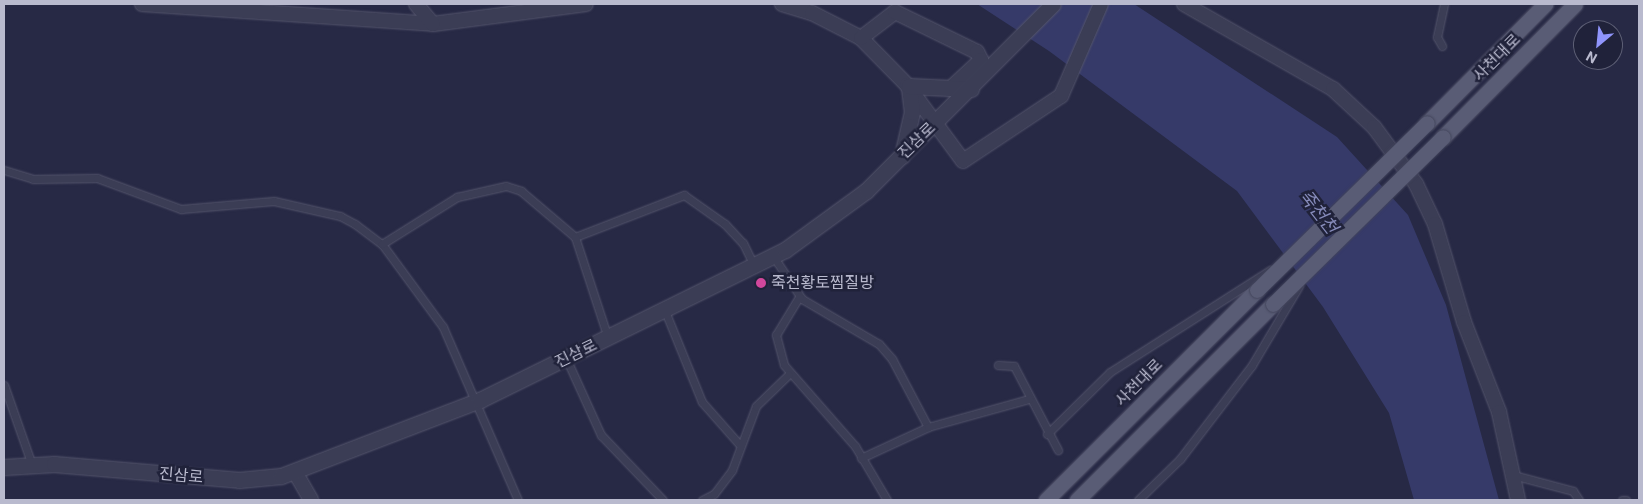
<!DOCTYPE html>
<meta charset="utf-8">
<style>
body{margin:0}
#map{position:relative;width:1643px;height:504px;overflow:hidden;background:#272945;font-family:Roboto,"Noto Sans KR",sans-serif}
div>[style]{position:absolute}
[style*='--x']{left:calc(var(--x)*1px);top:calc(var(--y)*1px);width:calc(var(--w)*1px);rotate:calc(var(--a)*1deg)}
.water>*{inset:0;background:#363a69}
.roads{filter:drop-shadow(0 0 1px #54556c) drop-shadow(0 0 1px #54556c)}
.service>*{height:7px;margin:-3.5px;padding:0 3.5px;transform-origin:3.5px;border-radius:3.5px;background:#3b3d55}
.minor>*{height:14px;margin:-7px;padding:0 7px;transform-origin:7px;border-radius:7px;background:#3b3d55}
.tertiary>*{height:15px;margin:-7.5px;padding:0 7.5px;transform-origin:7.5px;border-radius:7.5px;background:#3b3d55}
.primary>*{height:15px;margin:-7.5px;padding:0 7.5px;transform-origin:7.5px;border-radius:7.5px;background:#595c75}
.bridges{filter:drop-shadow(0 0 1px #42445b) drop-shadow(0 0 1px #42445b)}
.primary-bridge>*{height:15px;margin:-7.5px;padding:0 7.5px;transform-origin:7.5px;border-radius:7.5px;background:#595c75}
.dots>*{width:14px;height:14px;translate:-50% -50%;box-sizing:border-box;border:2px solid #20223a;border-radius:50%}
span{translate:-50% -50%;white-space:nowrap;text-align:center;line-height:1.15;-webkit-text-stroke:5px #20223a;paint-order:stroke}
.street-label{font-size:16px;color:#b9bace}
.poi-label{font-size:16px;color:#b9bace}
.left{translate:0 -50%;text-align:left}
.water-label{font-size:18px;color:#868bba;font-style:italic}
.frame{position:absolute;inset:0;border:5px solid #b9bace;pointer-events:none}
.north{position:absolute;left:1573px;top:20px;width:50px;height:50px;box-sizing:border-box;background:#20223a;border:1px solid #5d5f75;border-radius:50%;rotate:208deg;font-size:14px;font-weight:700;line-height:20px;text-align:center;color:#b9bace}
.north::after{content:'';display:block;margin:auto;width:18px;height:22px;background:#9095fc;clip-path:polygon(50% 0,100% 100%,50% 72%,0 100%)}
</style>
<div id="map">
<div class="water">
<div style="clip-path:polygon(977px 4px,1134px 4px,1337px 137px,1408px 215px,1446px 305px,1499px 500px,1414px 500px,1389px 413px,1323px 307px,1237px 191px,1049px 51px)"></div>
</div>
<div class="roads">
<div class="service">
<div style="--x:1442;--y:46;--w:10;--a:-119"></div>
<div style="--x:1437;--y:37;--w:34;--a:-78"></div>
<div style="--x:4;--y:170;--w:30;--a:17"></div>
<div style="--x:33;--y:179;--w:64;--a:-0.9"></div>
<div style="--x:97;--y:178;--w:90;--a:20.3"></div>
<div style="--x:181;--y:209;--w:93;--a:-4.9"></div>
<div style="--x:274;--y:201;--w:68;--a:12.8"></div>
<div style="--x:340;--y:216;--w:17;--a:28"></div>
<div style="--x:355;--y:224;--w:34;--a:37"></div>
<div style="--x:382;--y:244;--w:103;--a:53.7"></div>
<div style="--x:443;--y:327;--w:189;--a:66.6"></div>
<div style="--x:575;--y:237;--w:117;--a:-21.1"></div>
<div style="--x:684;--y:195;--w:50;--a:35.3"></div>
<div style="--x:725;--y:224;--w:26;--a:47"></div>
<div style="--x:743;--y:243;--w:25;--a:64"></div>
<div style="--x:382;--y:244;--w:89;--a:-32.1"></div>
<div style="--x:457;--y:197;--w:50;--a:-12.7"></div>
<div style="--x:506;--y:186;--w:16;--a:18"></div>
<div style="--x:521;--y:191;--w:71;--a:40.4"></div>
<div style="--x:575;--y:237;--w:106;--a:71.9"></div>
<div style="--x:773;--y:256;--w:52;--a:56"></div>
<div style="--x:802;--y:299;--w:89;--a:30.3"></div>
<div style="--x:879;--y:344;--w:20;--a:49"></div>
<div style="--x:892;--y:359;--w:77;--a:62.1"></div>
<div style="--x:799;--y:297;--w:44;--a:121.2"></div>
<div style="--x:776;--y:335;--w:31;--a:75"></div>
<div style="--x:784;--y:365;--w:108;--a:48.8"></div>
<div style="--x:855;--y:446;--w:63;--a:59.3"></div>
<div style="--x:665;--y:311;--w:98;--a:67.9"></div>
<div style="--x:702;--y:402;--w:56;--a:48.6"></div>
<div style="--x:566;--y:358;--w:85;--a:65.6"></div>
<div style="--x:601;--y:435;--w:90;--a:46.4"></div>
<div style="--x:998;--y:365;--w:16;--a:4"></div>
<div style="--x:1014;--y:366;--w:95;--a:62.4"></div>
<div style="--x:4;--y:385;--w:85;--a:70.7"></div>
<div style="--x:1047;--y:434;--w:88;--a:-44.5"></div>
<div style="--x:1110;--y:372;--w:190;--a:-32.5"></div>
<div style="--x:861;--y:458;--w:74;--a:-24.8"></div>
<div style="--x:928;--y:427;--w:105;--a:-15.5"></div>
<div style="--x:1513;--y:475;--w:62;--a:14.9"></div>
<div style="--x:1573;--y:491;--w:11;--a:56"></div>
<div style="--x:702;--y:500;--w:13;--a:-27"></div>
<div style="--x:714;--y:494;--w:30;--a:-53"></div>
<div style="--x:732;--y:470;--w:68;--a:-69.4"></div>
<div style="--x:756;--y:406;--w:45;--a:-44.1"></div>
<div style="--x:1138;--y:500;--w:59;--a:-44.3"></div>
<div style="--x:1180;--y:459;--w:118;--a:-52.5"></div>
<div style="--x:1252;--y:365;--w:92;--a:-59.3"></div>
<div style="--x:1622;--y:500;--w:4;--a:0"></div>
</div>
<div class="minor">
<div style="--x:142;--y:4;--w:292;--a:3.9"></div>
<div style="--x:433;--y:24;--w:154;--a:-7.4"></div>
<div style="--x:416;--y:4;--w:26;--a:50"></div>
<div style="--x:782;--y:4;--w:31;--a:17"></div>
<div style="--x:812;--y:13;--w:55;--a:27"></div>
<div style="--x:861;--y:38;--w:66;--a:45.6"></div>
<div style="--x:907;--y:85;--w:94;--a:53.6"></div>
<div style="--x:963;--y:161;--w:118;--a:-33.6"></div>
<div style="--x:1061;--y:96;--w:100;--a:-66.5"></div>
<div style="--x:1184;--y:4;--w:172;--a:29.7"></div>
<div style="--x:1333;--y:89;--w:56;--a:42.8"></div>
<div style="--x:1374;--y:127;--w:71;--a:53.6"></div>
<div style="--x:1416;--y:184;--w:44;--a:64.6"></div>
<div style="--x:1435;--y:224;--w:102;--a:73.5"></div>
<div style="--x:1464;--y:322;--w:97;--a:68.7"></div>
<div style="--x:1499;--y:412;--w:90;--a:77.8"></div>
<div style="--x:861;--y:38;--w:43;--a:-37.4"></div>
<div style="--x:895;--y:12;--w:91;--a:26"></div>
<div style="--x:977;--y:52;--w:9;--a:63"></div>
<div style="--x:981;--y:60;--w:41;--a:137"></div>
<div style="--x:295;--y:472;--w:32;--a:60"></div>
</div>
<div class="tertiary">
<div style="--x:902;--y:156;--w:45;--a:-77.2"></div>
<div style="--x:912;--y:112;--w:26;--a:-97"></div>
<div style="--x:909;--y:86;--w:62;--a:2.8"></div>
<div style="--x:4;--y:467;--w:50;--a:-3.4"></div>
<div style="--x:54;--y:464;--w:186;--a:4.9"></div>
<div style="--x:239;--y:480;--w:42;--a:-5.4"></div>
<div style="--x:281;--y:476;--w:213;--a:-20.9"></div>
<div style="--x:480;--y:400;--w:340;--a:-26.2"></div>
<div style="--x:785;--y:250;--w:100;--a:-36.1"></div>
<div style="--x:866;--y:191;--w:264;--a:-45"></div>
</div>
<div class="primary">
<div style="--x:1427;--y:123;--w:168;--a:-45.2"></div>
<div style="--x:1443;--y:137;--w:187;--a:-45.2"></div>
<div style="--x:1046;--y:500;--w:298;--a:-44.9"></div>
<div style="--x:1077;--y:500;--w:277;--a:-45"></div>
</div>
</div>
<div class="bridges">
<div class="primary-bridge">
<div style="--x:1257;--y:290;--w:238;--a:-44.5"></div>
<div style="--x:1273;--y:304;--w:238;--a:-44.5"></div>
</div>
</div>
<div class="dots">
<div style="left:761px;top:283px;background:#d1479c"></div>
</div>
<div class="street-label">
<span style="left:1497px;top:58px;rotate:-45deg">사천대로</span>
<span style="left:917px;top:141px;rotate:-44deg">진삼로</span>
<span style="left:576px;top:354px;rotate:-26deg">진삼로</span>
<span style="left:1139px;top:383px;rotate:-45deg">사천대로</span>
<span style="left:181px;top:476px;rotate:5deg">진삼로</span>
</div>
<div class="poi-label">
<span class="left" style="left:771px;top:283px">죽천황토찜질방</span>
</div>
<div class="water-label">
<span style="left:1318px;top:212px;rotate:52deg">죽천천</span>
</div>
<div class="frame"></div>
<div class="north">N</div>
</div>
